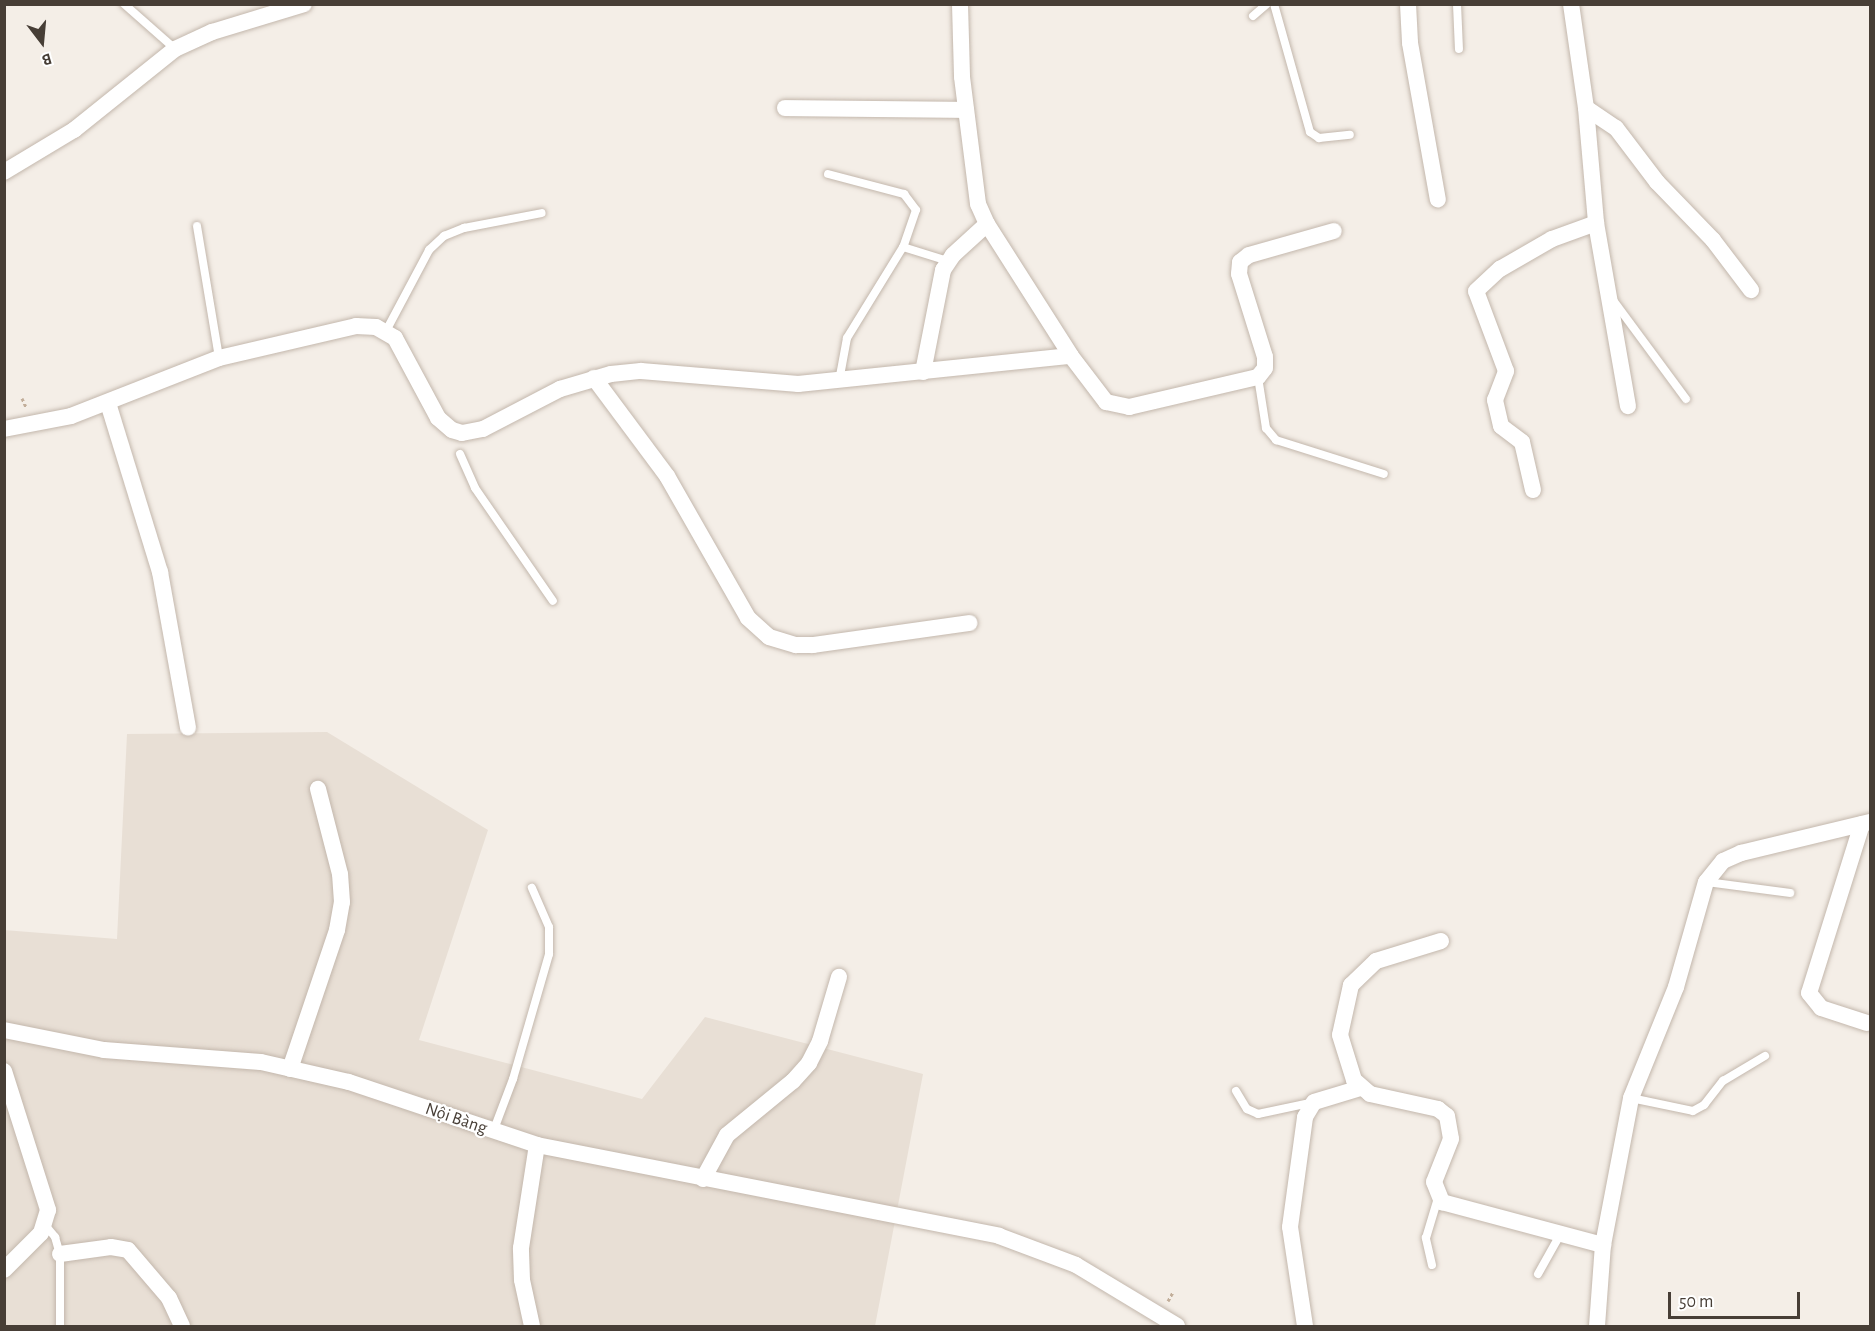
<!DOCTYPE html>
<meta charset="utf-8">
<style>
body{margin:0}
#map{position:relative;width:1875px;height:1331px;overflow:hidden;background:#f4eee7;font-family:"Alegreya Sans",sans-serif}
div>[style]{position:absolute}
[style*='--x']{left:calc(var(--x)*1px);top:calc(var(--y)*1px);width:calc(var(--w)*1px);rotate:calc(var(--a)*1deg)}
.residential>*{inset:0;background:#e8dfd5}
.path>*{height:3px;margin-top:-1.5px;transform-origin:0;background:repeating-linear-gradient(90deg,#c2ae9a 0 3px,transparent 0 6px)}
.roads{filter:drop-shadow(0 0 2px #c3b7ac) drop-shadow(0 0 2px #c3b7ac)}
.service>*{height:8px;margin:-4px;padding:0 4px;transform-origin:4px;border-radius:4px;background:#fff}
.minor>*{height:16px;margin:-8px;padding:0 8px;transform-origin:8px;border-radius:8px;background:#fff}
span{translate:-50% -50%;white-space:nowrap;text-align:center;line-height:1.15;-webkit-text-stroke:4.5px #fff;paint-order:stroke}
.street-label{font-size:18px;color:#473e36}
.frame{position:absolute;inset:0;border:6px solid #473e36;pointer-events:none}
.north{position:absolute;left:12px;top:12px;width:60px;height:60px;-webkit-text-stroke:4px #fff;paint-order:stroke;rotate:164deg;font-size:16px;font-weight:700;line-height:24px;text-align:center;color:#473e36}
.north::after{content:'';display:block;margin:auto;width:21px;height:27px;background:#473e36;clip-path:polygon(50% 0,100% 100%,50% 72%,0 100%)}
.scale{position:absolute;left:1668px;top:1292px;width:132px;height:27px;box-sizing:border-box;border:3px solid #473e36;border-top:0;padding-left:8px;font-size:18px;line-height:21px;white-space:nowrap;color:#473e36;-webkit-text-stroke:4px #fff;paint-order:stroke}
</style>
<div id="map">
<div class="residential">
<div style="clip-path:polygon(327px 732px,488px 830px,419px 1040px,642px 1099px,705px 1017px,923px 1074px,875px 1326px,5px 1326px,4px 930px,117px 939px,127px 734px)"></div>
</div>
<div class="path">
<div style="--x:22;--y:398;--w:10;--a:66"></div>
<div style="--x:1168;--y:1301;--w:10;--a:-61"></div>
</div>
<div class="roads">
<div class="service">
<div style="--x:124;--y:4;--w:68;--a:41.4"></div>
<div style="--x:1274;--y:4;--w:133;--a:74.3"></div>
<div style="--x:1310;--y:132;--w:11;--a:34"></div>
<div style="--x:1319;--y:138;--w:31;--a:-6"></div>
<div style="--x:1457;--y:4;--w:45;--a:87.5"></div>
<div style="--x:1253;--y:16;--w:18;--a:-41"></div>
<div style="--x:828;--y:174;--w:79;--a:14.7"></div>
<div style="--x:904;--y:194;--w:20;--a:53"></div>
<div style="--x:916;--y:210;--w:39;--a:109"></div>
<div style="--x:903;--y:247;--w:107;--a:121.6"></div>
<div style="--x:847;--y:338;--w:44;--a:100.5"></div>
<div style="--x:197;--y:226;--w:134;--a:80.5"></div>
<div style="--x:903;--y:247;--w:47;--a:17.3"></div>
<div style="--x:1613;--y:300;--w:123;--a:53.6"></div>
<div style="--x:386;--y:331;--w:92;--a:-62"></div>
<div style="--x:429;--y:250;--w:21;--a:-43"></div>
<div style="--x:444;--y:236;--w:22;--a:-22"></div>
<div style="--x:464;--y:228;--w:79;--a:-10.9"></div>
<div style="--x:1258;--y:377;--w:52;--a:81.1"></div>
<div style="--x:1266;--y:428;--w:16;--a:50"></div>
<div style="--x:1276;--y:440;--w:113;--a:17.5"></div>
<div style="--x:460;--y:454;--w:37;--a:66"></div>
<div style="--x:475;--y:488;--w:137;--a:55.4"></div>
<div style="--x:1707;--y:882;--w:84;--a:7.5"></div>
<div style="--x:1236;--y:1091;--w:21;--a:59"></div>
<div style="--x:1247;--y:1109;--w:12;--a:24"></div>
<div style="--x:1258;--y:1114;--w:57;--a:-12.1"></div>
<div style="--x:1631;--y:1098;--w:63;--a:11.8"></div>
<div style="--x:1693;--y:1111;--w:13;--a:-29"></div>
<div style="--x:1704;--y:1105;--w:31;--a:-52"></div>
<div style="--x:1723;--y:1081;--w:49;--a:-30.8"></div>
<div style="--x:493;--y:1132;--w:57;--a:-69.3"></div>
<div style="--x:513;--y:1079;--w:130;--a:-73.9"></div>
<div style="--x:549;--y:954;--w:27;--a:-90"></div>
<div style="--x:549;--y:927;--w:43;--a:-113.6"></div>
<div style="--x:45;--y:1225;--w:16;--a:50"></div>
<div style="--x:55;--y:1237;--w:18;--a:74"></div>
<div style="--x:60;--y:1254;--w:72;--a:90"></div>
<div style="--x:1432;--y:1265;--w:28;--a:-103"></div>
<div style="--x:1426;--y:1238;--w:42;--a:-73.3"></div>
<div style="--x:1538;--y:1274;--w:47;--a:-60.7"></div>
</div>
<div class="minor">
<div style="--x:960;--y:4;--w:73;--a:88.4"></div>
<div style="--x:962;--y:77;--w:128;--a:82.8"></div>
<div style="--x:978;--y:204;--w:22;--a:66"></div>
<div style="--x:987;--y:224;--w:156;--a:57.5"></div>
<div style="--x:1071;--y:356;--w:58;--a:52.7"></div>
<div style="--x:1106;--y:402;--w:24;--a:12"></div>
<div style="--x:1129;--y:407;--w:132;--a:-13.1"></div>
<div style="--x:1258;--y:377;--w:11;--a:-52"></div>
<div style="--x:1265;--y:368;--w:11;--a:-90"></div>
<div style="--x:1265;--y:357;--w:87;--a:-107.4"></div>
<div style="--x:1239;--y:274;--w:12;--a:-85"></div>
<div style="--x:1240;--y:262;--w:11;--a:-38"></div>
<div style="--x:1249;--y:255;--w:88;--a:-15.8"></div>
<div style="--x:1408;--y:4;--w:39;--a:87"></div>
<div style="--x:1410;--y:43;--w:159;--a:79.9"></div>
<div style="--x:1571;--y:4;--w:105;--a:81.8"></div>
<div style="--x:1586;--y:108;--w:115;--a:85"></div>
<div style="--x:1596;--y:223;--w:186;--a:80.1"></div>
<div style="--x:785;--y:108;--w:181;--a:0.6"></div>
<div style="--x:1586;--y:108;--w:36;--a:34"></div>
<div style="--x:1616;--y:128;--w:68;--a:52.8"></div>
<div style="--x:1657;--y:182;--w:81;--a:46"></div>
<div style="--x:1713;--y:240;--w:63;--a:52.8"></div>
<div style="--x:4;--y:172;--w:82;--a:-31"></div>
<div style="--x:74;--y:130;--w:129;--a:-38.7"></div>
<div style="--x:175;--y:49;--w:41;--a:-24.7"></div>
<div style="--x:212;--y:32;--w:96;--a:-16.9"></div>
<div style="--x:923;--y:372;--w:104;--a:-78.9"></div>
<div style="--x:943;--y:270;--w:18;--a:-56"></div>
<div style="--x:953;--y:255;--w:46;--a:-42.4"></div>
<div style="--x:594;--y:378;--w:122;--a:53.3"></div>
<div style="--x:667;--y:476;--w:163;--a:60.3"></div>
<div style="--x:748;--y:618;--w:28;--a:42"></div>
<div style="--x:769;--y:637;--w:28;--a:17"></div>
<div style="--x:796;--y:645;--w:17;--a:0"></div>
<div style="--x:813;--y:645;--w:158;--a:-8"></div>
<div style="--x:108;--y:403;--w:177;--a:72.9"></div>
<div style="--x:160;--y:572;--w:158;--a:79.8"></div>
<div style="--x:4;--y:429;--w:68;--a:-11"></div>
<div style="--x:71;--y:416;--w:159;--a:-21.4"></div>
<div style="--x:219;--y:358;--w:141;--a:-13.1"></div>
<div style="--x:356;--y:326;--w:20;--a:3"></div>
<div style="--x:376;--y:327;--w:22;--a:30"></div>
<div style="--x:395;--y:338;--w:91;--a:61.7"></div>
<div style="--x:438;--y:418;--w:18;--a:41"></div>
<div style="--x:452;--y:430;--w:10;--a:17"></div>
<div style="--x:462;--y:433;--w:21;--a:-11"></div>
<div style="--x:483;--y:429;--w:87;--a:-27.5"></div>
<div style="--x:560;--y:389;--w:53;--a:-16.4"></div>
<div style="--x:611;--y:374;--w:30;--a:-6"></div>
<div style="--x:641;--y:371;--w:158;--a:4.7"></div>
<div style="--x:798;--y:384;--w:274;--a:-5.9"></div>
<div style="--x:1533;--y:490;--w:49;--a:-102.9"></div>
<div style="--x:1522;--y:442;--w:26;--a:-143"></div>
<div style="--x:1501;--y:426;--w:27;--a:-103"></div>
<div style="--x:1495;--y:400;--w:31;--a:-69"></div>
<div style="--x:1506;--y:371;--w:85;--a:-110.6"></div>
<div style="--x:1476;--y:291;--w:33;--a:-43"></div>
<div style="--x:1500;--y:269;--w:60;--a:-30"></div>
<div style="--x:1552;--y:239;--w:47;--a:-20"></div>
<div style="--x:1862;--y:824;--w:177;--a:107.4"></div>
<div style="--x:1809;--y:993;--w:19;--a:51"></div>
<div style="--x:1821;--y:1008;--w:48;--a:18.1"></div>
<div style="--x:1441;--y:941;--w:68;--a:162.9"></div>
<div style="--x:1376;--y:961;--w:35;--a:136"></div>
<div style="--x:1351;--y:985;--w:51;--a:102.4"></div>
<div style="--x:1340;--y:1035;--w:47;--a:72.7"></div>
<div style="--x:1354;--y:1080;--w:21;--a:41"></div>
<div style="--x:1370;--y:1094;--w:70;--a:12.4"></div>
<div style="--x:1438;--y:1109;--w:11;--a:38"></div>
<div style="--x:1447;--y:1116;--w:23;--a:80"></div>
<div style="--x:1451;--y:1139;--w:46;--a:111.6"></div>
<div style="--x:1434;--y:1182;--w:22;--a:68"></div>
<div style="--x:1442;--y:1202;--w:167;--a:15"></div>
<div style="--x:4;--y:1030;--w:102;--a:11.3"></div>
<div style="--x:104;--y:1050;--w:157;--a:4.4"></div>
<div style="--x:261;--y:1062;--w:90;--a:12.8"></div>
<div style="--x:349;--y:1082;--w:198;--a:18.5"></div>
<div style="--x:537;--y:1145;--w:471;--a:11.1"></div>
<div style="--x:999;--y:1236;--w:82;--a:20.6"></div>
<div style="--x:1076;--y:1265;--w:118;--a:31.1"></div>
<div style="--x:290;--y:1069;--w:147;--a:-71.3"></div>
<div style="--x:337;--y:930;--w:28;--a:-80"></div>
<div style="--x:342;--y:902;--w:28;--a:-94"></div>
<div style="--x:340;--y:874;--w:88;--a:-104.5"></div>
<div style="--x:4;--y:1071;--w:146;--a:72.4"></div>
<div style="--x:48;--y:1210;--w:24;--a:107"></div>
<div style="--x:41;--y:1233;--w:52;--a:135"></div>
<div style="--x:703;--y:1179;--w:50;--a:-61.4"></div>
<div style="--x:727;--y:1135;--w:85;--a:-39.3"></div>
<div style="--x:793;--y:1081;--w:24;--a:-48"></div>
<div style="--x:809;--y:1063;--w:25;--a:-63"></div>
<div style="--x:820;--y:1041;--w:67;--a:-73.5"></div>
<div style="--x:60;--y:1254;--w:51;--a:-7.8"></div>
<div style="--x:111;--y:1247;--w:17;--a:10"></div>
<div style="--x:128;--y:1250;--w:63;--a:49.5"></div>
<div style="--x:169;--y:1298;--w:31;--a:65"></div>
<div style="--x:532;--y:1326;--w:47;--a:-102.3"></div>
<div style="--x:522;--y:1280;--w:32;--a:-92"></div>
<div style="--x:521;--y:1248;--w:104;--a:-81.2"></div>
<div style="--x:1305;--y:1326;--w:100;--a:-98.6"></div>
<div style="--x:1290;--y:1227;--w:111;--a:-82.2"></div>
<div style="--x:1305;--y:1117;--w:17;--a:-59"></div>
<div style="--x:1314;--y:1102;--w:48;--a:-16.9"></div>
<div style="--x:1597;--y:1326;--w:81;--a:-85.8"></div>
<div style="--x:1603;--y:1245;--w:150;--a:-79.2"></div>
<div style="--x:1631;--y:1098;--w:120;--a:-67.9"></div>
<div style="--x:1676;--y:987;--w:109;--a:-74.1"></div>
<div style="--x:1706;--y:882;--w:27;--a:-51"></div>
<div style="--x:1723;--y:861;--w:20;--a:-24"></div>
<div style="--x:1741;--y:853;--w:133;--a:-13.5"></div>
</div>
</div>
<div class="street-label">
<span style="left:456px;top:1119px;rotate:19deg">Nội Bàng</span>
</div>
<div class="frame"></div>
<div class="north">B</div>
<div class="scale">50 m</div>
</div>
